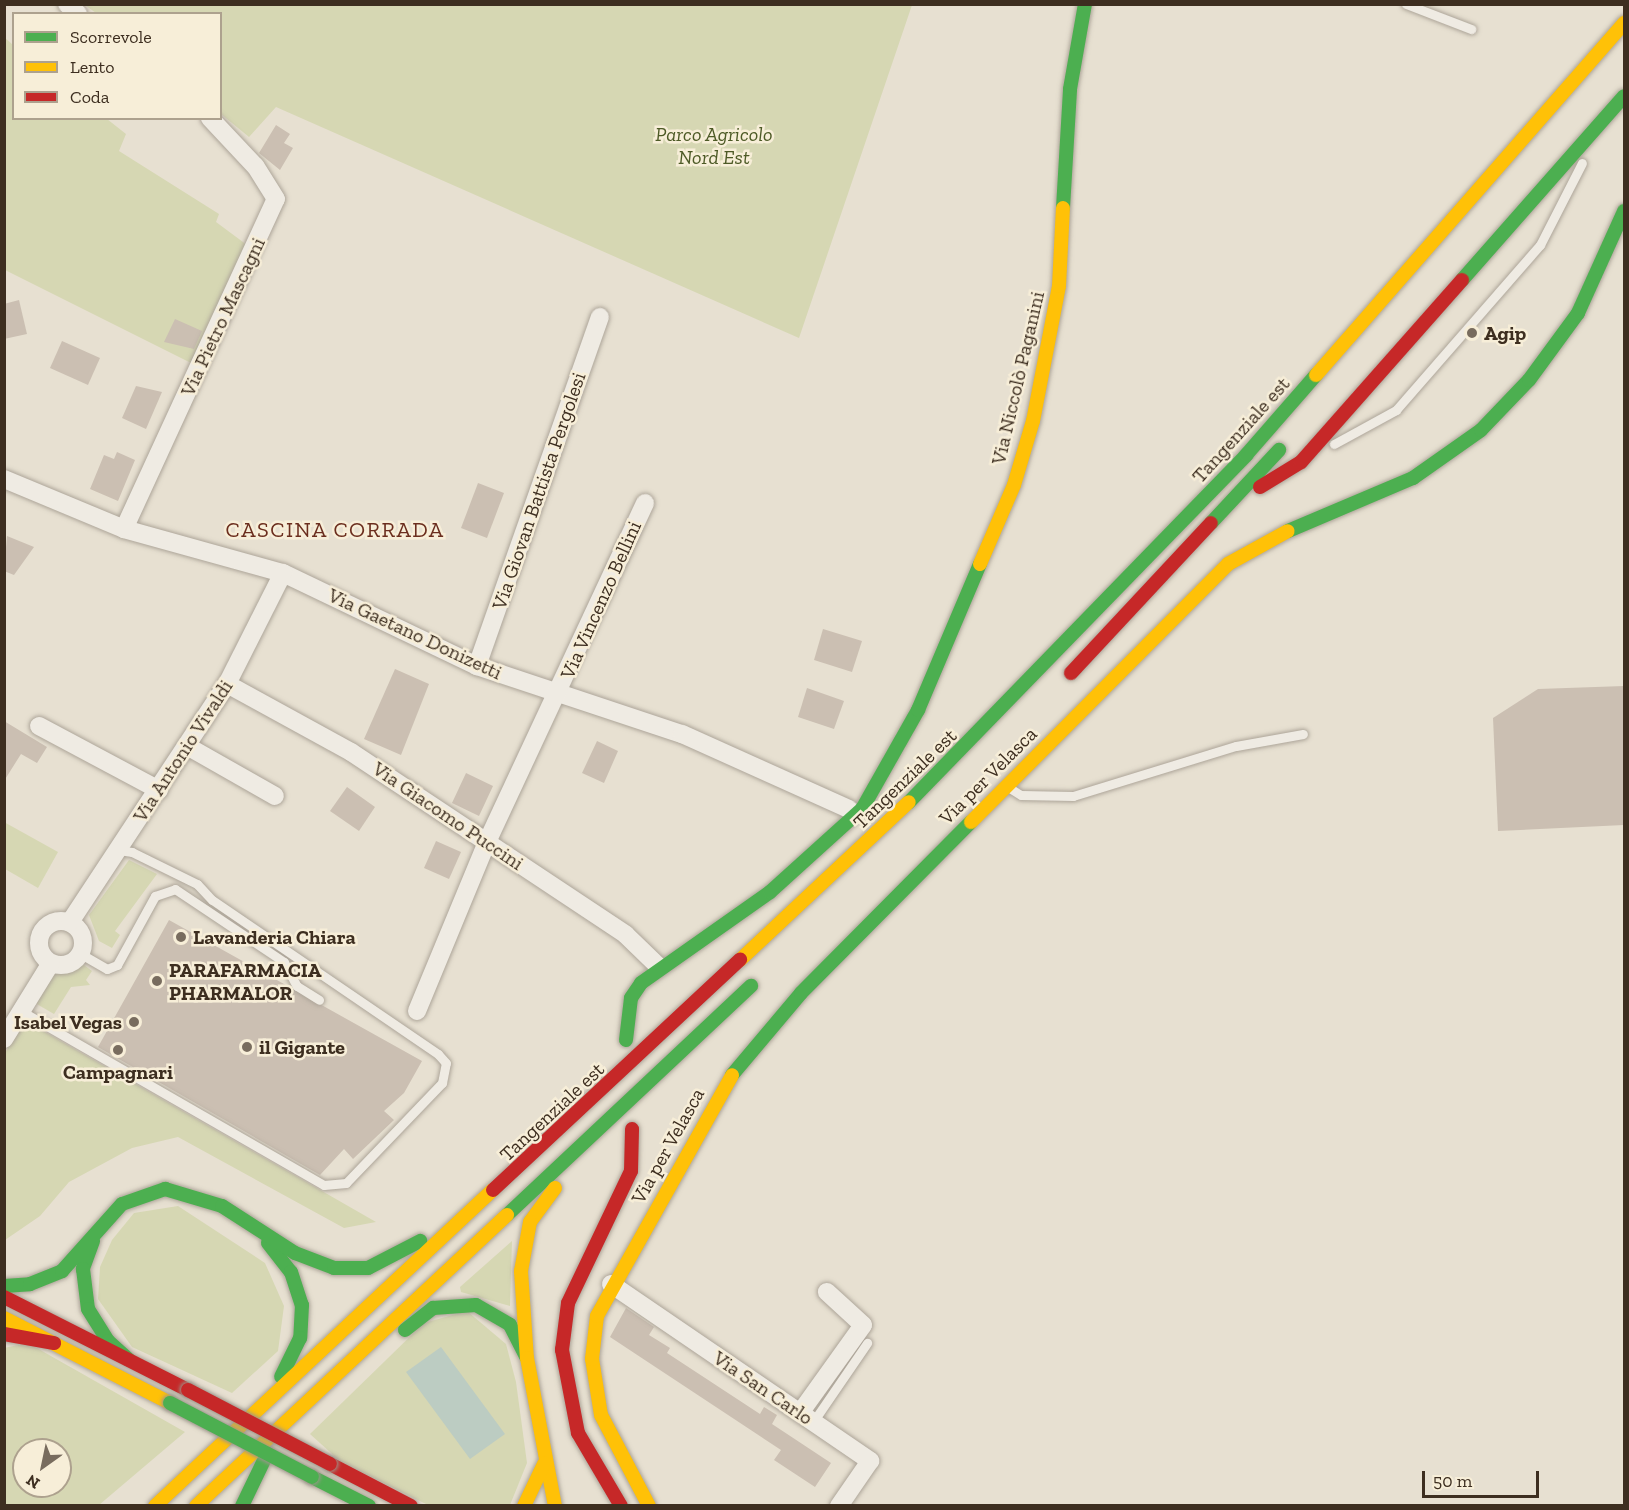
<!DOCTYPE html>
<meta charset="utf-8">
<style>
body{margin:0}
#map{position:relative;width:1629px;height:1510px;overflow:hidden;background:#e7e0d1;font-family:"Zilla Slab",serif}
div>[style]{position:absolute}
[style*='--x']{left:calc(var(--x)*1px);top:calc(var(--y)*1px);width:calc(var(--w)*1px);rotate:calc(var(--a)*1deg)}
.green>*{inset:0;background:#d6d7b3}
.water>*{inset:0;background:#bcccc2}
.building>*{inset:0;background:#cbbfb2}
.roads{filter:drop-shadow(0 0 2px #ada599) drop-shadow(0 0 2px #ada599)}
.lane>*{height:9px;margin:-4.5px;padding:0 4.5px;transform-origin:4.5px;border-radius:4.5px;background:#efebe3}
.street>*{height:18px;margin:-9px;padding:0 9px;transform-origin:9px;border-radius:9px;background:#efebe3}
.street>.ring{margin:-9px;padding:0;box-sizing:content-box;background:none;border:18px solid #efebe3;border-radius:50%}
.fast>*{height:14px;margin:-7px;padding:0 7px;transform-origin:7px;border-radius:7px;background:#4caf50}
.slow>*{height:14px;margin:-7px;padding:0 7px;transform-origin:7px;border-radius:7px;background:#ffc107}
.jam>*{height:14px;margin:-7px;padding:0 7px;transform-origin:7px;border-radius:7px;background:#c62828}
.bridges{filter:drop-shadow(0 0 2px #9c958a) drop-shadow(0 0 2px #9c958a)}
.fast-bridge>*{height:14px;margin:-7px;padding:0 7px;transform-origin:7px;border-radius:7px;background:#4caf50}
.jam-bridge>*{height:14px;margin:-7px;padding:0 7px;transform-origin:7px;border-radius:7px;background:#c62828}
.dots>*{width:16px;height:16px;translate:-50% -50%;box-sizing:border-box;border:3px solid #f7eed8;border-radius:50%}
span{translate:-50% -50%;white-space:nowrap;text-align:center;line-height:1.15;-webkit-text-stroke:5px #f7eed8;paint-order:stroke}
.park-label{font-size:20px;color:#4d5a26;font-style:italic}
.street-label{font-size:20px;color:#3d2e20}
.poi-label{font-size:20px;color:#3d2e20;font-weight:700}
.left{translate:0 -50%;text-align:left}
.right{translate:-100% -50%;text-align:right}
.quarter-label{font-size:22px;color:#6b2e1e;letter-spacing:1.5px}
.frame{position:absolute;inset:0;border:6px solid #3d2e20;pointer-events:none}
.legend{position:absolute;left:12px;top:12px;width:210px;height:108px;box-sizing:border-box;background:#f7eed8;border:2px solid #ada18e;margin:0;padding:8px 10px;list-style:none;font-size:18px;color:#3d2e20}
.legend li{display:flex;align-items:center;gap:12px;height:30px}
.legend b{width:30px;border:2px solid #ada18e}
.north{position:absolute;left:12px;top:1438px;width:60px;height:60px;box-sizing:border-box;background:#f7eed8;border:2px solid #ada18e;border-radius:50%;rotate:213deg;font-size:16px;font-weight:700;line-height:24px;text-align:center;color:#3d2e20}
.north::after{content:'';display:block;margin:auto;width:21px;height:27px;background:#786c5e;clip-path:polygon(50% 0,100% 100%,50% 72%,0 100%)}
.scale{position:absolute;left:1422px;top:1471px;width:117px;height:27px;box-sizing:border-box;border:3px solid #3d2e20;border-top:0;padding-left:8px;font-size:18px;line-height:21px;white-space:nowrap;color:#3d2e20;-webkit-text-stroke:4px #f7eed8;paint-order:stroke}
</style>
<div id="map">
<div class="green">
<div style="clip-path:polygon(85px 5px,912px 5px,799px 338px,276px 107px,249px 137px,221px 114px,220px 14px,96px 13px)"></div>
<div style="clip-path:polygon(4px 37px,13px 45px,14px 118px,107px 119px,126px 134px,119px 151px,219px 214px,216px 222px,251px 248px,197px 366px,5px 270px)"></div>
<div style="clip-path:polygon(4px 822px,58px 852px,38px 888px,5px 869px)"></div>
<div style="clip-path:polygon(129px 860px,157px 874px,115px 931px,120px 935px,112px 948px,99px 941px,89px 915px)"></div>
<div style="clip-path:polygon(84px 965px,92px 971px,86px 980px,90px 985px,71px 987px,54px 1014px,35px 1003px,56px 971px)"></div>
<div style="clip-path:polygon(24px 1020px,376px 1222px,344px 1228px,178px 1137px,132px 1148px,69px 1182px,40px 1216px,5px 1240px,5px 1053px)"></div>
<div style="clip-path:polygon(178px 1206px,265px 1263px,284px 1306px,278px 1351px,232px 1393px,132px 1347px,98px 1299px,100px 1267px,112px 1240px,134px 1213px)"></div>
<div style="clip-path:polygon(512px 1241px,510px 1306px,461px 1292px,460px 1287px)"></div>
<div style="clip-path:polygon(467px 1311px,506px 1344px,516px 1382px,527px 1463px,510px 1505px,428px 1505px,341px 1462px,310px 1434px,424px 1323px)"></div>
<div style="clip-path:polygon(evenodd,28px 1343px,185px 1432px,99px 1505px,5px 1505px,4px 1348px,28px 1343px,24px 1450px,60px 1450px,60px 1486px,24px 1486px,24px 1450px)"></div>
</div>
<div class="water">
<div style="clip-path:polygon(441px 1347px,505px 1434px,470px 1459px,406px 1372px)"></div>
</div>
<div class="building">
<div style="clip-path:polygon(276px 125px,290px 134px,284px 143px,293px 148px,280px 170px,259px 153px)"></div>
<div style="clip-path:polygon(19px 300px,27px 334px,4px 339px,4px 304px)"></div>
<div style="clip-path:polygon(175px 319px,202px 331px,194px 349px,164px 342px)"></div>
<div style="clip-path:polygon(62px 341px,100px 358px,88px 385px,50px 368px)"></div>
<div style="clip-path:polygon(136px 386px,162px 392px,146px 429px,122px 418px)"></div>
<div style="clip-path:polygon(117px 452px,135px 460px,118px 501px,90px 489px,104px 455px,114px 459px)"></div>
<div style="clip-path:polygon(478px 483px,504px 493px,487px 538px,461px 528px)"></div>
<div style="clip-path:polygon(7px 536px,34px 547px,14px 575px,4px 571px)"></div>
<div style="clip-path:polygon(823px 629px,862px 641px,852px 672px,814px 660px)"></div>
<div style="clip-path:polygon(395px 669px,429px 684px,401px 755px,364px 739px)"></div>
<div style="clip-path:polygon(1624px 686px,1624px 825px,1498px 831px,1493px 718px,1538px 689px)"></div>
<div style="clip-path:polygon(807px 688px,844px 701px,834px 729px,798px 717px)"></div>
<div style="clip-path:polygon(4px 721px,47px 747px,37px 763px,21px 754px,4px 781px)"></div>
<div style="clip-path:polygon(597px 741px,618px 751px,604px 783px,582px 773px)"></div>
<div style="clip-path:polygon(466px 773px,493px 786px,479px 816px,452px 803px)"></div>
<div style="clip-path:polygon(347px 787px,375px 807px,359px 831px,330px 811px)"></div>
<div style="clip-path:polygon(436px 841px,461px 852px,449px 879px,424px 868px)"></div>
<div style="clip-path:polygon(169px 920px,422px 1061px,404px 1093px,384px 1111px,394px 1120px,353px 1159px,344px 1149px,320px 1175px,98px 1047px)"></div>
<div style="clip-path:polygon(626px 1308px,654px 1327px,649px 1335px,670px 1348px,667px 1353px,760px 1414px,764px 1407px,777px 1415px,772px 1424px,831px 1463px,815px 1487px,774px 1460px,781px 1450px,610px 1337px)"></div>
</div>
<div class="roads">
<div class="lane">
<div style="--x:1406;--y:4;--w:70;--a:21"></div>
<div style="--x:1334;--y:444;--w:71;--a:-28.7"></div>
<div style="--x:1396;--y:410;--w:219;--a:-48.9"></div>
<div style="--x:1540;--y:245;--w:92;--a:-62.9"></div>
<div style="--x:1008;--y:787;--w:15;--a:32"></div>
<div style="--x:1021;--y:795;--w:52;--a:1.1"></div>
<div style="--x:1073;--y:796;--w:170;--a:-17.1"></div>
<div style="--x:1236;--y:746;--w:68;--a:-10.2"></div>
<div style="--x:81;--y:954;--w:30;--a:30"></div>
<div style="--x:107;--y:969;--w:11;--a:-22"></div>
<div style="--x:117;--y:965;--w:79;--a:-61.2"></div>
<div style="--x:155;--y:896;--w:21;--a:-19"></div>
<div style="--x:175;--y:889;--w:131;--a:33.8"></div>
<div style="--x:284;--y:962;--w:27;--a:62"></div>
<div style="--x:297;--y:986;--w:26;--a:32"></div>
<div style="--x:21;--y:1011;--w:349;--a:29.9"></div>
<div style="--x:324;--y:1185;--w:22;--a:-5"></div>
<div style="--x:346;--y:1183;--w:139;--a:-46.2"></div>
<div style="--x:442;--y:1083;--w:20;--a:-79"></div>
<div style="--x:446;--y:1063;--w:12;--a:-132"></div>
<div style="--x:438;--y:1054;--w:273;--a:-145.7"></div>
<div style="--x:212;--y:900;--w:22;--a:-133"></div>
<div style="--x:197;--y:884;--w:72;--a:-153.8"></div>
<div style="--x:132;--y:852;--w:15;--a:-172"></div>
<div style="--x:813;--y:1422;--w:96;--a:-55.6"></div>
</div>
<div class="street">
<div style="--x:67;--y:4;--w:15;--a:42"></div>
<div style="--x:4;--y:479;--w:130;--a:22.6"></div>
<div style="--x:124;--y:529;--w:165;--a:15.5"></div>
<div style="--x:283;--y:573;--w:215;--a:25.6"></div>
<div style="--x:477;--y:666;--w:216;--a:18.4"></div>
<div style="--x:682;--y:734;--w:183;--a:24.2"></div>
<div style="--x:124;--y:529;--w:363;--a:-65.3"></div>
<div style="--x:276;--y:199;--w:39;--a:-122"></div>
<div style="--x:255;--y:166;--w:66;--a:-133.2"></div>
<div style="--x:477;--y:666;--w:370;--a:-70.6"></div>
<div style="--x:227;--y:684;--w:141;--a:28.7"></div>
<div style="--x:351;--y:752;--w:330;--a:33.6"></div>
<div style="--x:626;--y:935;--w:45;--a:44.1"></div>
<div style="--x:39;--y:726;--w:136;--a:28.1"></div>
<div style="--x:187;--y:746;--w:101;--a:29.6"></div>
<div class="ring" style="left:39px;top:921px;width:26px;height:26px"></div>
<div style="--x:70;--y:922;--w:285;--a:-56.6"></div>
<div style="--x:227;--y:684;--w:124;--a:-63.2"></div>
<div style="--x:417;--y:1011;--w:183;--a:-67.5"></div>
<div style="--x:487;--y:842;--w:374;--a:-65"></div>
<div style="--x:4;--y:1039;--w:89;--a:-58.3"></div>
<div style="--x:611;--y:1284;--w:314;--a:34.3"></div>
<div style="--x:870;--y:1461;--w:55;--a:124.6"></div>
<div style="--x:800;--y:1413;--w:108;--a:-54.4"></div>
<div style="--x:863;--y:1325;--w:49;--a:-137.5"></div>
</div>
<div class="fast">
<div style="--x:1063;--y:208;--w:119;--a:-86.6"></div>
<div style="--x:1070;--y:89;--w:86;--a:-80"></div>
<div style="--x:1462;--y:280;--w:245;--a:-48.6"></div>
<div style="--x:1211;--y:523;--w:100;--a:-47"></div>
<div style="--x:1288;--y:531;--w:136;--a:-23"></div>
<div style="--x:1413;--y:478;--w:83;--a:-35.2"></div>
<div style="--x:1481;--y:430;--w:69;--a:-46.2"></div>
<div style="--x:1529;--y:380;--w:83;--a:-53.8"></div>
<div style="--x:1578;--y:313;--w:112;--a:-65.7"></div>
<div style="--x:909;--y:802;--w:484;--a:-45.8"></div>
<div style="--x:1246;--y:455;--w:106;--a:-48.8"></div>
<div style="--x:626;--y:1040;--w:42;--a:-83.2"></div>
<div style="--x:631;--y:998;--w:18;--a:-56"></div>
<div style="--x:641;--y:983;--w:158;--a:-35.2"></div>
<div style="--x:770;--y:892;--w:124;--a:-42.1"></div>
<div style="--x:862;--y:809;--w:114;--a:-60.5"></div>
<div style="--x:918;--y:710;--w:159;--a:-67"></div>
<div style="--x:732;--y:1075;--w:107;--a:-49.9"></div>
<div style="--x:801;--y:993;--w:241;--a:-45.2"></div>
<div style="--x:507;--y:1215;--w:335;--a:-43.2"></div>
<div style="--x:93;--y:1241;--w:30;--a:110"></div>
<div style="--x:83;--y:1269;--w:40;--a:82.9"></div>
<div style="--x:88;--y:1309;--w:38;--a:58"></div>
<div style="--x:108;--y:1341;--w:28;--a:42"></div>
<div style="--x:268;--y:1243;--w:37;--a:52"></div>
<div style="--x:291;--y:1272;--w:35;--a:72"></div>
<div style="--x:302;--y:1305;--w:33;--a:93"></div>
<div style="--x:300;--y:1338;--w:43;--a:116"></div>
<div style="--x:4;--y:1286;--w:26;--a:-4"></div>
<div style="--x:30;--y:1284;--w:35;--a:-22"></div>
<div style="--x:62;--y:1271;--w:90;--a:-48.2"></div>
<div style="--x:122;--y:1204;--w:46;--a:-19.2"></div>
<div style="--x:165;--y:1189;--w:59;--a:16.6"></div>
<div style="--x:222;--y:1206;--w:87;--a:32.8"></div>
<div style="--x:295;--y:1253;--w:42;--a:21"></div>
<div style="--x:334;--y:1268;--w:34;--a:0"></div>
<div style="--x:368;--y:1268;--w:59;--a:-27.4"></div>
<div style="--x:405;--y:1330;--w:36;--a:-38"></div>
<div style="--x:433;--y:1308;--w:43;--a:-4"></div>
<div style="--x:476;--y:1305;--w:39;--a:30"></div>
<div style="--x:510;--y:1325;--w:36;--a:63"></div>
<div style="--x:312;--y:1477;--w:64;--a:27"></div>
<div style="--x:242;--y:1506;--w:58;--a:-64.3"></div>
</div>
<div class="slow">
<div style="--x:1316;--y:375;--w:468;--a:-48.8"></div>
<div style="--x:980;--y:564;--w:86;--a:-66.7"></div>
<div style="--x:1014;--y:485;--w:67;--a:-73.5"></div>
<div style="--x:1033;--y:421;--w:137;--a:-79.1"></div>
<div style="--x:1059;--y:286;--w:78;--a:-87.1"></div>
<div style="--x:971;--y:822;--w:364;--a:-45.1"></div>
<div style="--x:1228;--y:564;--w:68;--a:-28.8"></div>
<div style="--x:740;--y:960;--w:231;--a:-43.1"></div>
<div style="--x:555;--y:1188;--w:42;--a:126.3"></div>
<div style="--x:530;--y:1222;--w:50;--a:100.4"></div>
<div style="--x:521;--y:1271;--w:87;--a:86.1"></div>
<div style="--x:527;--y:1358;--w:151;--a:79.3"></div>
<div style="--x:4;--y:1318;--w:186;--a:27.1"></div>
<div style="--x:155;--y:1506;--w:463;--a:-43.1"></div>
<div style="--x:196;--y:1506;--w:426;--a:-43.1"></div>
<div style="--x:524;--y:1506;--w:47;--a:-64.5"></div>
<div style="--x:649;--y:1506;--w:103;--a:-117.8"></div>
<div style="--x:601;--y:1415;--w:57;--a:-99.1"></div>
<div style="--x:592;--y:1359;--w:43;--a:-83.4"></div>
<div style="--x:597;--y:1316;--w:276;--a:-60.7"></div>
</div>
<div class="jam">
<div style="--x:1260;--y:487;--w:48;--a:-31.4"></div>
<div style="--x:1301;--y:462;--w:243;--a:-48.5"></div>
<div style="--x:1071;--y:673;--w:205;--a:-47"></div>
<div style="--x:493;--y:1190;--w:338;--a:-43"></div>
<div style="--x:4;--y:1297;--w:206;--a:26.8"></div>
<div style="--x:4;--y:1334;--w:51;--a:10.2"></div>
<div style="--x:330;--y:1464;--w:91;--a:27.4"></div>
<div style="--x:621;--y:1506;--w:85;--a:-120.5"></div>
<div style="--x:578;--y:1433;--w:85;--a:-100.9"></div>
<div style="--x:562;--y:1350;--w:47;--a:-82.7"></div>
<div style="--x:568;--y:1303;--w:146;--a:-64.5"></div>
<div style="--x:631;--y:1171;--w:42;--a:-88.6"></div>
</div>
</div>
<div class="bridges">
<div class="fast-bridge">
<div style="--x:170;--y:1403;--w:160;--a:27.5"></div>
</div>
<div class="jam-bridge">
<div style="--x:188;--y:1390;--w:160;--a:27.5"></div>
</div>
</div>
<div class="dots">
<div style="left:1472px;top:333px;background:#786c5e"></div>
<div style="left:181px;top:937px;background:#786c5e"></div>
<div style="left:157px;top:981px;background:#786c5e"></div>
<div style="left:134px;top:1022px;background:#786c5e"></div>
<div style="left:247px;top:1047px;background:#786c5e"></div>
<div style="left:118px;top:1050px;background:#786c5e"></div>
</div>
<div class="park-label">
<span style="left:714px;top:146px">Parco Agricolo<br>Nord Est</span>
</div>
<div class="street-label">
<span style="left:223px;top:317px;rotate:-65deg">Via Pietro Mascagni</span>
<span style="left:1018px;top:378px;rotate:-77deg">Via Niccolò Paganini</span>
<span style="left:1241px;top:430px;rotate:-48deg">Tangenziale est</span>
<span style="left:539px;top:491px;rotate:-71deg">Via Giovan Battista Pergolesi</span>
<span style="left:601px;top:600px;rotate:-66deg">Via Vincenzo Bellini</span>
<span style="left:415px;top:634px;rotate:25deg">Via Gaetano Donizetti</span>
<span style="left:183px;top:751px;rotate:-57deg">Via Antonio Vivaldi</span>
<span style="left:988px;top:776px;rotate:-45deg">Via per Velasca</span>
<span style="left:905px;top:779px;rotate:-44deg">Tangenziale est</span>
<span style="left:448px;top:816px;rotate:34deg">Via Giacomo Puccini</span>
<span style="left:552px;top:1112px;rotate:-43deg">Tangenziale est</span>
<span style="left:668px;top:1146px;rotate:-61deg">Via per Velasca</span>
<span style="left:763px;top:1388px;rotate:34deg">Via San Carlo</span>
</div>
<div class="poi-label">
<span class="left" style="left:1484px;top:333px">Agip</span>
<span class="left" style="left:193px;top:937px">Lavanderia Chiara</span>
<span class="left" style="left:169px;top:982px">PARAFARMACIA<br>PHARMALOR</span>
<span class="right" style="left:122px;top:1022px">Isabel Vegas</span>
<span class="left" style="left:259px;top:1047px">il Gigante</span>
<span style="left:118px;top:1072px">Campagnari</span>
</div>
<div class="quarter-label">
<span style="left:335px;top:530px">CASCINA CORRADA</span>
</div>
<div class="frame"></div>
<ul class="legend">
<li><b style="height:8px;background:#4caf50"></b>Scorrevole</li>
<li><b style="height:8px;background:#ffc107"></b>Lento</li>
<li><b style="height:8px;background:#c62828"></b>Coda</li>
</ul>
<div class="north">N</div>
<div class="scale">50 m</div>
</div>
